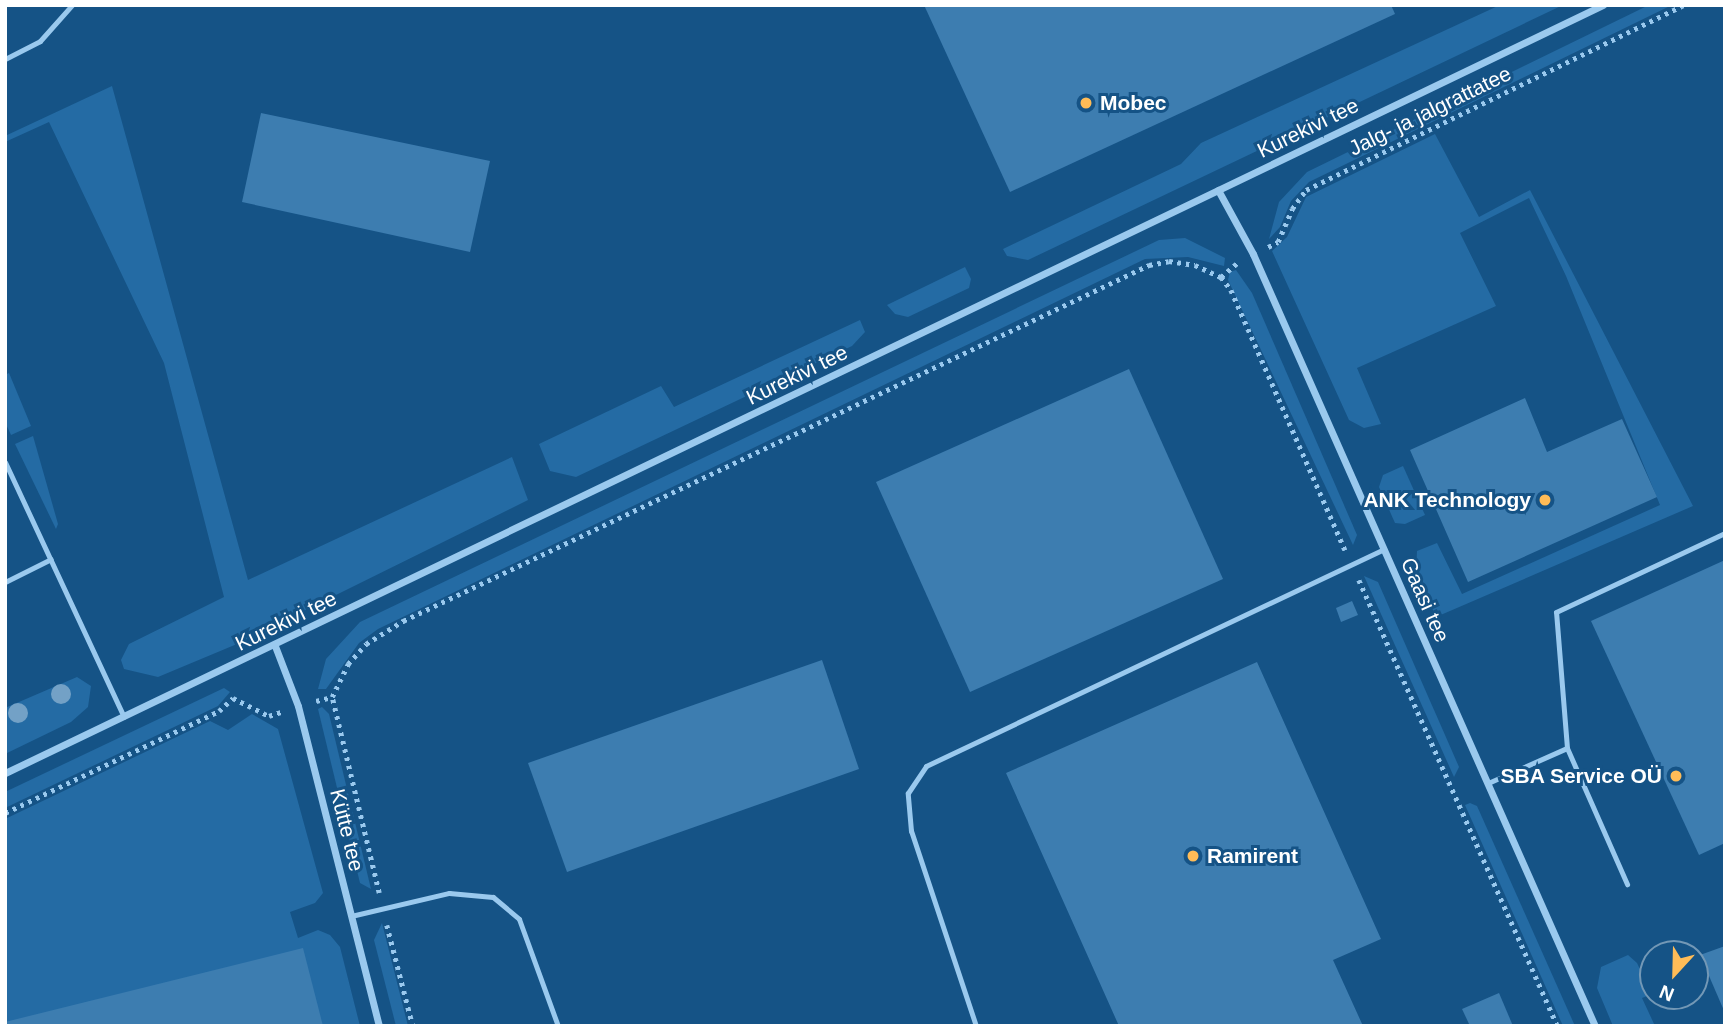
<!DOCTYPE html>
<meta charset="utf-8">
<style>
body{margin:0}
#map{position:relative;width:1730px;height:1031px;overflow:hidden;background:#155386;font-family:Arial,sans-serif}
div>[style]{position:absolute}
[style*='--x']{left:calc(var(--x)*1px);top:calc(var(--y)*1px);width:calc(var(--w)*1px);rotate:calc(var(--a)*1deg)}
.green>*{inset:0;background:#246ba4}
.building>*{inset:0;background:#3d7db0}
.path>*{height:4.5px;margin-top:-2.25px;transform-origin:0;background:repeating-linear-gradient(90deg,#9ac9ee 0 3.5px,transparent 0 8.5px)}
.lane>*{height:5px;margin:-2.5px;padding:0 2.5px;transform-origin:2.5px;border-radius:2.5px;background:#9ac9ee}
.street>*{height:7px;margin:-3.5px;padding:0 3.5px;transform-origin:3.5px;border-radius:3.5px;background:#9ac9ee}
.trees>*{width:20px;height:20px;margin:-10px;border-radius:50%;background:#73a1c6}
.dots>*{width:19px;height:19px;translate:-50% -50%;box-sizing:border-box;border:4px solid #155386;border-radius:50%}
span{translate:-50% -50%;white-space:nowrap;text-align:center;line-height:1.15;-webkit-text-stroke:6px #155386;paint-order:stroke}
.poi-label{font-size:21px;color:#fff;font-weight:700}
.left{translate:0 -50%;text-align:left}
.right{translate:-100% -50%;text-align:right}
.street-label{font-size:21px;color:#fff}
.frame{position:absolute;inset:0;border:7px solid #fff;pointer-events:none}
.north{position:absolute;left:1639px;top:940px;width:70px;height:70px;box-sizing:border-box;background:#155386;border:2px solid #7398b6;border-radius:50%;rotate:202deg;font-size:19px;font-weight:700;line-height:28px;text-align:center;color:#fff}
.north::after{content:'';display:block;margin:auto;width:24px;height:32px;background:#ffbc57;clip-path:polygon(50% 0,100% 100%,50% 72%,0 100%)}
</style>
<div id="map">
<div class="green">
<div style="clip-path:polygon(1500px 5px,1563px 5px,1028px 260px,1007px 256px,1003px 249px,1181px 164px,1201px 143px)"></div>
<div style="clip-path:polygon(1649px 5px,1672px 5px,1309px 182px,1291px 201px,1280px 227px,1269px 239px,1279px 202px,1307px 172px)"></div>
<div style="clip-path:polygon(112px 86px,248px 580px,512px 457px,528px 500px,237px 644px,158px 677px,124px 669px,121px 660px,129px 644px,224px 597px,164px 363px,49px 122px,5px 142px,5px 136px)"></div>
<div style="clip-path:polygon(1435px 134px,1479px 217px,1530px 190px,1693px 506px,1436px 617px,1416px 572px,1417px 551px,1437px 543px,1462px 594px,1660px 505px,1566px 276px,1529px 198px,1460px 233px,1496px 306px,1357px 368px,1381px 424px,1364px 428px,1349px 420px,1272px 251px,1287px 237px,1306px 197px)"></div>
<div style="clip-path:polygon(1185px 238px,1225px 258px,1224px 266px,1188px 257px,1145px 259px,378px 629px,359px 643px,326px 689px,318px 689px,326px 659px,360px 622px,1159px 240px)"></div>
<div style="clip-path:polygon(965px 267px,971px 279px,969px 288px,908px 317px,895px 314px,887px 305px)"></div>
<div style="clip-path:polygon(1236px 270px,1252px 293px,1357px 535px,1353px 545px,1228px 280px,1230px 272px)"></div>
<div style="clip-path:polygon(860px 320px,865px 332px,852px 346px,576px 477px,550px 471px,539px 444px,661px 386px,674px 407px)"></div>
<div style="clip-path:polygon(9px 373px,31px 426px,11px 435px,5px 422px,5px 375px)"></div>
<div style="clip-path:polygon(33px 436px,58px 524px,56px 529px,15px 444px)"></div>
<div style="clip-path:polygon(1403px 466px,1425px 515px,1405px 524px,1395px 523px,1379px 487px,1383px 475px)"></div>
<div style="clip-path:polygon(1364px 576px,1378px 582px,1459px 767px,1454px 777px)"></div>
<div style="clip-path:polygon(77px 677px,91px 686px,88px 707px,71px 722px,5px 754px,5px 708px)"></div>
<div style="clip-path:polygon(224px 688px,230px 692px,218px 706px,5px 808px,5px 792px)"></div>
<div style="clip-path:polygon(322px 707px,329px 714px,371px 889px,360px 883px,318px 709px)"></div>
<div style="clip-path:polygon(252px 714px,278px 729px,323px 893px,315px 903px,290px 912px,298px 938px,318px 930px,330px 935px,340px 947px,360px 1026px,5px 1026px,5px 819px,210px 721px,228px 730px)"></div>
<div style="clip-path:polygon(1470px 803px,1477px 806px,1575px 1026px,1563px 1026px,1465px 805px)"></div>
<div style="clip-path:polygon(382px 923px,408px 1026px,396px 1026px,374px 940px)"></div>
<div style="clip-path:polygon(1628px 955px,1637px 963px,1652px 994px,1642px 998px,1655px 1026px,1613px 1026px,1597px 988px,1601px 967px)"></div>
</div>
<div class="building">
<div style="clip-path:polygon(924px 5px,1391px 5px,1395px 14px,1010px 192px)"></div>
<div style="clip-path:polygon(261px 113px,490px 161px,470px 252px,242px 202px)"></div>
<div style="clip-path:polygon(1129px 369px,1223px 579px,970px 692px,876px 482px)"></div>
<div style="clip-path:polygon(1525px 398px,1547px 452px,1622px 419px,1657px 497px,1468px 582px,1410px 450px)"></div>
<div style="clip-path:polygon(1725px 560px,1725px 843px,1699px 855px,1591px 621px)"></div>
<div style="clip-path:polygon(1352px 601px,1358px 615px,1341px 622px,1336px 608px)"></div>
<div style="clip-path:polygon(822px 660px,859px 769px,567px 872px,528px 763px)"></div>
<div style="clip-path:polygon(1257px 662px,1381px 939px,1333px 960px,1363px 1026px,1119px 1026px,1006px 773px)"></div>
<div style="clip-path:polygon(1725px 946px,1725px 1013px,1700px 955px)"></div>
<div style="clip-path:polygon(303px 948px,323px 1026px,5px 1026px,5px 1022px)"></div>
<div style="clip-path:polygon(1499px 993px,1513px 1026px,1470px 1026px,1462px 1009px)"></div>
</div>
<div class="path">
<div style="--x:1268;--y:247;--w:11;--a:-27"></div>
<div style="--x:1278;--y:242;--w:36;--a:-67"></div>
<div style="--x:1292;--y:209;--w:24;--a:-54"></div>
<div style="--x:1306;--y:190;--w:420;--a:-26.1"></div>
<div style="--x:1221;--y:277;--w:23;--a:-41"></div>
<div style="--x:1359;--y:580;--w:488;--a:66"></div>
<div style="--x:316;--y:701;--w:16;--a:-14"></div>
<div style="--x:5;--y:813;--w:237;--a:-25.5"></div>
<div style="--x:219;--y:711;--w:19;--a:-43"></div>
<div style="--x:233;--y:698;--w:40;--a:26.6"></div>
<div style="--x:269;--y:716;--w:13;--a:-18"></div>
<div style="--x:379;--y:893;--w:202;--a:-103.5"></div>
<div style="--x:332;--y:697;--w:37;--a:-64"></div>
<div style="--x:348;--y:664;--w:27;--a:-48"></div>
<div style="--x:366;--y:644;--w:44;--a:-31.9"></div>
<div style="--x:403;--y:621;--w:827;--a:-25.51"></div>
<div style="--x:1149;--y:265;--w:20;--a:-11"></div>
<div style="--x:1169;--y:261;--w:26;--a:9"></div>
<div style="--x:1195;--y:265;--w:29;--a:25"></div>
<div style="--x:1221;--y:277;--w:16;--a:52"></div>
<div style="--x:1231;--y:290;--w:284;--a:66.3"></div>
<div style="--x:387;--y:925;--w:104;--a:75.6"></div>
</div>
<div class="lane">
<div style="--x:5;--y:59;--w:39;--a:-27"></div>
<div style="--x:40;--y:41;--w:48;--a:-48.4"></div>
<div style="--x:5;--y:462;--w:281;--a:65"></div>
<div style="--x:5;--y:582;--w:51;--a:-26.6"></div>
<div style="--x:1567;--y:748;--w:136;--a:-94.6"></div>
<div style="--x:1556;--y:612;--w:187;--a:-25.1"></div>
<div style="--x:1488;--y:783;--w:86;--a:-23.9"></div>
<div style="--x:1567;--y:748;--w:149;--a:66.2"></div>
<div style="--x:351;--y:916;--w:101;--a:-13.2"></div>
<div style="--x:449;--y:893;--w:44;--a:5.2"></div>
<div style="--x:493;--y:897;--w:34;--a:40"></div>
<div style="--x:519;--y:919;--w:114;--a:70"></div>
<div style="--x:976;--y:1026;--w:206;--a:-108.4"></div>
<div style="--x:911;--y:831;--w:38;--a:-95"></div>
<div style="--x:908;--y:793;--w:32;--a:-56"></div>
<div style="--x:926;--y:766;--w:507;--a:-25.35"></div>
</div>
<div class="street">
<div style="--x:1218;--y:190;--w:73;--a:61.3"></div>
<div style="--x:1253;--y:254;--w:844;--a:66.11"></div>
<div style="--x:275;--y:646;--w:64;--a:69"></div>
<div style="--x:298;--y:706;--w:330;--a:75.8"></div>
<div style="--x:5;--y:773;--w:1773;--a:-25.67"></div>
</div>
<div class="trees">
<div style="left:61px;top:694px"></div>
<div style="left:18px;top:713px"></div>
</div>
<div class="dots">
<div style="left:1086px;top:103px;background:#ffbc57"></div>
<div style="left:1545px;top:500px;background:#ffbc57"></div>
<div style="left:1676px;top:776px;background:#ffbc57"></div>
<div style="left:1193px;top:856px;background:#ffbc57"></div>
</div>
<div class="poi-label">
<span class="left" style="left:1100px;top:103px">Mobec</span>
<span class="right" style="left:1531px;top:500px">ANK Technology</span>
<span class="right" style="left:1662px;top:776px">SBA Service OÜ</span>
<span class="left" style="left:1207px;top:856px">Ramirent</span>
</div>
<div class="street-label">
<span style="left:1430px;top:111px;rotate:-26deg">Jalg- ja jalgrattatee</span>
<span style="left:1308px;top:128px;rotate:-26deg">Kurekivi tee</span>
<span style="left:797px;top:375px;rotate:-26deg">Kurekivi tee</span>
<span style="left:1425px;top:600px;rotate:66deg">Gaasi tee</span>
<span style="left:286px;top:621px;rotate:-26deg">Kurekivi tee</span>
<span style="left:347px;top:830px;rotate:76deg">Kütte tee</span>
</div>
<div class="frame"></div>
<div class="north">N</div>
</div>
